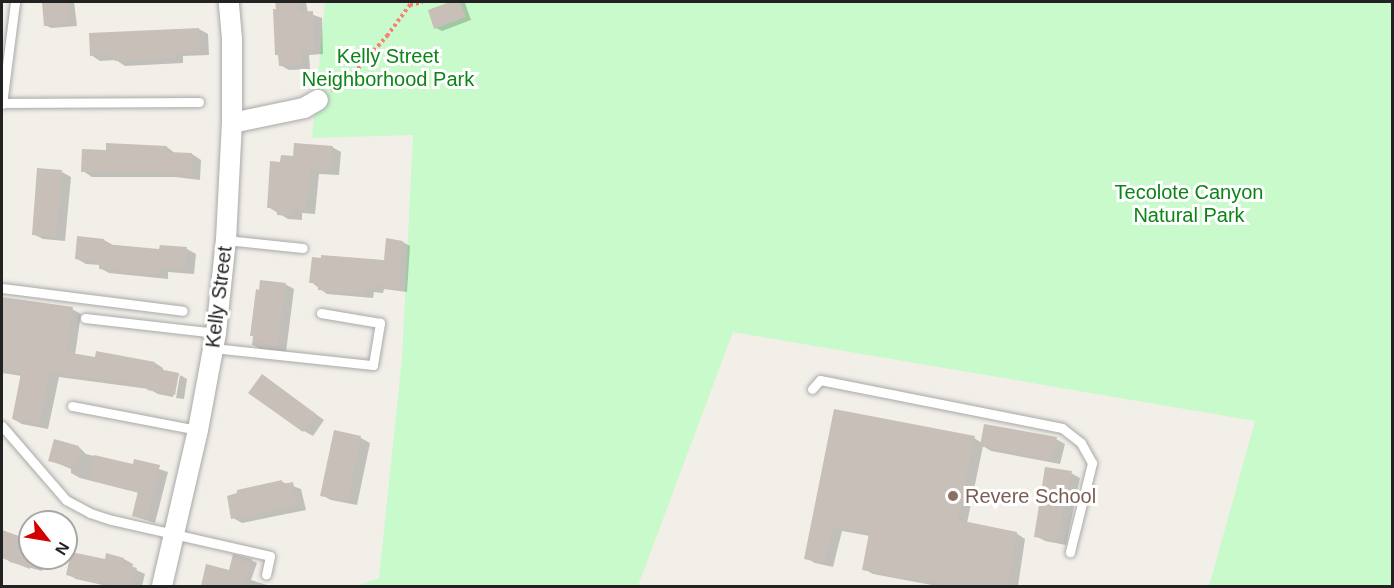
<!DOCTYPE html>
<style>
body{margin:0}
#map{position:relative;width:1394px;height:588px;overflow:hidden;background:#f2efe9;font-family:Helvetica,sans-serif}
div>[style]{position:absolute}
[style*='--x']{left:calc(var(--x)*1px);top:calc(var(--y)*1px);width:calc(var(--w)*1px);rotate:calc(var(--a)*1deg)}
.park>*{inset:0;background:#c8facc}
.shadow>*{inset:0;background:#0003}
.building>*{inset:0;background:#c7bfb8}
.path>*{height:4px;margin-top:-2px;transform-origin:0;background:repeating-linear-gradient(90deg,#fa8072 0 3px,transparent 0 6px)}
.roads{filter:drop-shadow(0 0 2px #a9a9a9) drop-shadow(0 0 2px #a9a9a9)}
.lane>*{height:9px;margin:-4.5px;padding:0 4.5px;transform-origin:4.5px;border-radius:4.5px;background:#fff}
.street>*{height:20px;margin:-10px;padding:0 10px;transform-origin:10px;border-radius:10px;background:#fff}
.dots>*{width:16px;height:16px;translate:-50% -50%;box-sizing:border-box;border:3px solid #fff;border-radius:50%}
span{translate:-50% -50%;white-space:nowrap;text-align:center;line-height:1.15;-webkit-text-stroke:6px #fff;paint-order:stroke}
.park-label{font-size:20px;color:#0c8416}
.street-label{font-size:20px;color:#222}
.education-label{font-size:20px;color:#785e54}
.left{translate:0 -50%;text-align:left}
.frame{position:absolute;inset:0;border:3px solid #222;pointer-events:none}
.north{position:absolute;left:18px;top:510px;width:60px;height:60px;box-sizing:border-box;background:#fff;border:2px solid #a7a7a7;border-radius:50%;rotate:121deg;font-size:16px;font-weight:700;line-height:24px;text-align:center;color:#222}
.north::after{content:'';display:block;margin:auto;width:21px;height:27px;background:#d40000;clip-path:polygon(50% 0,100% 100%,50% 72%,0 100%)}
</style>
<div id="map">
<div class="park">
<div style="clip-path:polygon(325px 2px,1392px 2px,1392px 586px,1209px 586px,1255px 421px,733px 332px,638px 586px,357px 586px,379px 578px,402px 358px,413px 135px,312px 138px)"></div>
</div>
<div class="shadow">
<div style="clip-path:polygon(43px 2px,74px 2px,77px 26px,51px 28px,45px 25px)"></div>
<div style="clip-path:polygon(276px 2px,306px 2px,308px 13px,322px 18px,323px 54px,309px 55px,310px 69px,289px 70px,280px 65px,280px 56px,277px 55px)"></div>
<div style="clip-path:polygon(455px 2px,465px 3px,471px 20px,442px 31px,436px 28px,430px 11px)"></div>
<div style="clip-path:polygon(199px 29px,208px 34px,209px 55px,183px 56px,183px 63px,125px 66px,116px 60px,100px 61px,91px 55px)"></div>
<div style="clip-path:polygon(108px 145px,167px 147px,176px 154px,192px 154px,201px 160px,200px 180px,175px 177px,92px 177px,83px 171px,108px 152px)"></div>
<div style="clip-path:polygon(332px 147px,341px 152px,339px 175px,319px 174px,315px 214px,302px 213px,302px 220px,288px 219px,268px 207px,282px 164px)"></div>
<div style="clip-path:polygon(62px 172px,71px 177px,65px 241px,43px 239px,33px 234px)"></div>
<div style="clip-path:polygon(104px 240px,113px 245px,161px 251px,187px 249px,196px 254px,194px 274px,168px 272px,168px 279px,109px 273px,100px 268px,100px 265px,86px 264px,77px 259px)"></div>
<div style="clip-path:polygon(403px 242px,410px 246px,407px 292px,384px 289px,383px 293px,374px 292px,373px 298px,327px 294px,311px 282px,385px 262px)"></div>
<div style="clip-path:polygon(285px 284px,294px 289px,286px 352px,262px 350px,253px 345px,254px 337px,251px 335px)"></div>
<div style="clip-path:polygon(2px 299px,72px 309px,81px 314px,75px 355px,96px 359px,97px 353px,155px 363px,163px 368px,163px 371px,180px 375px,177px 375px,173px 397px,158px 394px,149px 389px,59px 377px,48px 429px,22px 424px,13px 419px,22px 376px,2px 373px)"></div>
<div style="clip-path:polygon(180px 375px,187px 379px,184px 399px,176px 398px)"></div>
<div style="clip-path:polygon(271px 382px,324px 420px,313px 436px,304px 431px)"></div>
<div style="clip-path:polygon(836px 410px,974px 438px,982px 443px,1056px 439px,1065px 444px,1060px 464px,991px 451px,983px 446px,967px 523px,1016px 533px,1025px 539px,1018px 586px,937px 586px,873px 574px,864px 569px,870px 536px,842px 531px,833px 567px,815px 563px,806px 558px)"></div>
<div style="clip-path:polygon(335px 432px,361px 438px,370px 443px,357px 505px,331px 500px,322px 495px)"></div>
<div style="clip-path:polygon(79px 447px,86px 454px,134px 466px,135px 461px,168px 472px,155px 523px,134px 516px,139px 493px,80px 478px,71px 473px,71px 469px,50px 460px)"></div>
<div style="clip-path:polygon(1071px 473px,1080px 478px,1066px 545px,1045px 541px,1036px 536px)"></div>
<div style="clip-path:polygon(282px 482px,301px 489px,306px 510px,242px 523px,233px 518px)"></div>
<div style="clip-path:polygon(2px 531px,30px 541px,30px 558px,47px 558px,42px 571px,10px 562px,2px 555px)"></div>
<div style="clip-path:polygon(124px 559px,133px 564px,132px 568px,145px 574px,142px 586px,107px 586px,76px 579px,67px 574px,106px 561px)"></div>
<div style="clip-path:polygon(251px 560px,257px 563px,251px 580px,270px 586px,201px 586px,207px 566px,230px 572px)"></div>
</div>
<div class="building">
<div style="clip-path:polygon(42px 2px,67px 2px,71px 23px,44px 26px)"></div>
<div style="clip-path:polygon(275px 2px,299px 2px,299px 12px,313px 11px,315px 50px,301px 51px,302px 64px,279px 66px,278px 55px,275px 55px,273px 9px,276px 9px)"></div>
<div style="clip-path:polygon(450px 2px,460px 2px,466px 17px,434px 29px,428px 10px)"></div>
<div style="clip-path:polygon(199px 28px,200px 51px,175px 52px,175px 58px,115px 61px,114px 55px,90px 56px,89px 33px)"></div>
<div style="clip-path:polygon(106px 143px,167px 146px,167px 152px,192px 153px,192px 176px,165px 173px,81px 172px,82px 149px,106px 150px)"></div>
<div style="clip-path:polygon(294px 143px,333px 146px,331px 170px,311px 169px,305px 210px,293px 209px,293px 216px,277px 215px,277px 208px,267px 208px,270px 161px,280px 162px,281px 155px,293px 156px)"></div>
<div style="clip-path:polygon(37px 168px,62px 170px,56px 237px,32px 235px)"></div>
<div style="clip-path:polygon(77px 236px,104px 239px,104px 244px,159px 249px,160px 245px,187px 247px,185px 270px,159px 268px,159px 275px,99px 269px,99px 262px,75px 259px)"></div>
<div style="clip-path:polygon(386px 238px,403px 241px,399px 289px,376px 286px,376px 289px,366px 288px,366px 295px,318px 290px,318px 283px,309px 283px,312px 257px,321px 258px,321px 255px,384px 260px)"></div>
<div style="clip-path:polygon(260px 280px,286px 283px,277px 348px,252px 345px,253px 336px,250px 336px,256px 289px,259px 290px)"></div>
<div style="clip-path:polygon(2px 297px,73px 307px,66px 352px,95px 357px,96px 351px,155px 362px,154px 368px,179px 373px,175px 395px,147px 390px,148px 386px,50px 373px,39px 425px,12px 419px,21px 373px,2px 370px)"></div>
<div style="clip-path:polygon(262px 374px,316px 414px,303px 432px,248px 393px)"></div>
<div style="clip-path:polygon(834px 409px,975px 436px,958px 520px,1017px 532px,1008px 586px,950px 586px,862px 570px,869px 533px,833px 527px,824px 563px,804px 559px)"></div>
<div style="clip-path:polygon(984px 424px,1057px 437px,1051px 460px,980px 446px)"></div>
<div style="clip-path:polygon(334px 430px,361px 436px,348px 501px,320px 496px)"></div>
<div style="clip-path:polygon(54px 439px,79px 446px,78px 450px,81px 451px,74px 468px,48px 461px)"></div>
<div style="clip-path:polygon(94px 455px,133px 464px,134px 459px,160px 465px,147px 520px,132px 516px,138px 491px,88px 479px)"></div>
<div style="clip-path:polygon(1045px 467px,1072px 471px,1057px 541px,1034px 537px)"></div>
<div style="clip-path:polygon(282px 480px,283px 484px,293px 482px,297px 505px,231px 519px,227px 496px,237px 493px,237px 490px)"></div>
<div style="clip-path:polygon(2px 530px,30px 540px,30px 569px,2px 558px)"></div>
<div style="clip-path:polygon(71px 552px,105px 559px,106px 553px,124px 558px,123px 564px,137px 568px,132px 586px,109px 586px,66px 575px)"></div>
<div style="clip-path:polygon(233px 554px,252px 559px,243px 586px,201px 586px,206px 564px,229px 570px)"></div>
</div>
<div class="path">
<div style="--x:410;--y:5;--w:13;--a:-13"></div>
<div style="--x:331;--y:91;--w:29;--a:-38"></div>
<div style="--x:354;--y:73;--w:50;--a:-48.3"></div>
<div style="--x:387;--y:36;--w:42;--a:-53.7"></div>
</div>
<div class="roads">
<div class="lane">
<div style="--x:2;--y:103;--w:197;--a:-0.3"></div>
<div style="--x:2;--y:104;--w:103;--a:-82.7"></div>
<div style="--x:226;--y:240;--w:77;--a:5.9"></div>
<div style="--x:2;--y:288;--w:182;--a:7.2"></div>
<div style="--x:85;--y:318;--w:132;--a:6.5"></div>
<div style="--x:213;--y:348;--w:161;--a:6.1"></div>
<div style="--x:373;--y:365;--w:43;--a:-80.5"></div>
<div style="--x:380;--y:323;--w:60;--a:-170.4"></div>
<div style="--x:812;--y:389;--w:12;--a:-48"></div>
<div style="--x:820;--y:380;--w:247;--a:11.2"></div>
<div style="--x:1062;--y:428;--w:24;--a:38"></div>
<div style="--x:1081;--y:443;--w:23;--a:61"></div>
<div style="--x:1092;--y:463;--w:92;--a:103.9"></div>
<div style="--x:72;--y:406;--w:128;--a:10.8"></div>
<div style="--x:2;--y:426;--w:98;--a:49.1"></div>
<div style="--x:66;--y:500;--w:27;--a:28"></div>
<div style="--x:90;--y:513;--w:23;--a:18"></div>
<div style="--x:112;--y:520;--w:162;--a:12.8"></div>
<div style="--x:270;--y:556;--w:19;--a:102"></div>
</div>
<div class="street">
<div style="--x:232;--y:123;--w:74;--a:-11.8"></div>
<div style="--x:304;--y:108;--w:16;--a:-30"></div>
<div style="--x:162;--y:586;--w:160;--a:-77"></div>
<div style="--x:198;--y:430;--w:99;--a:-79.5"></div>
<div style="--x:216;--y:333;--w:94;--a:-83.9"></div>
<div style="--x:226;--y:240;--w:117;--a:-87.1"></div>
<div style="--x:232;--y:123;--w:84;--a:-90"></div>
<div style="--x:232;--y:39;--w:37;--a:-95"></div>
</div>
</div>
<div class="dots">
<div style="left:953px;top:496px;background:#8d6e63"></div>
</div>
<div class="park-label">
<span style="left:388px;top:68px">Kelly Street<br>Neighborhood Park</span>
<span style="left:1189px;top:204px">Tecolote Canyon<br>Natural Park</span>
</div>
<div class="street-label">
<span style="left:219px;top:297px;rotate:-83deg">Kelly Street</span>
</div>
<div class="education-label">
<span class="left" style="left:965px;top:496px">Revere School</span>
</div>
<div class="frame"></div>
<div class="north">N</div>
</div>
